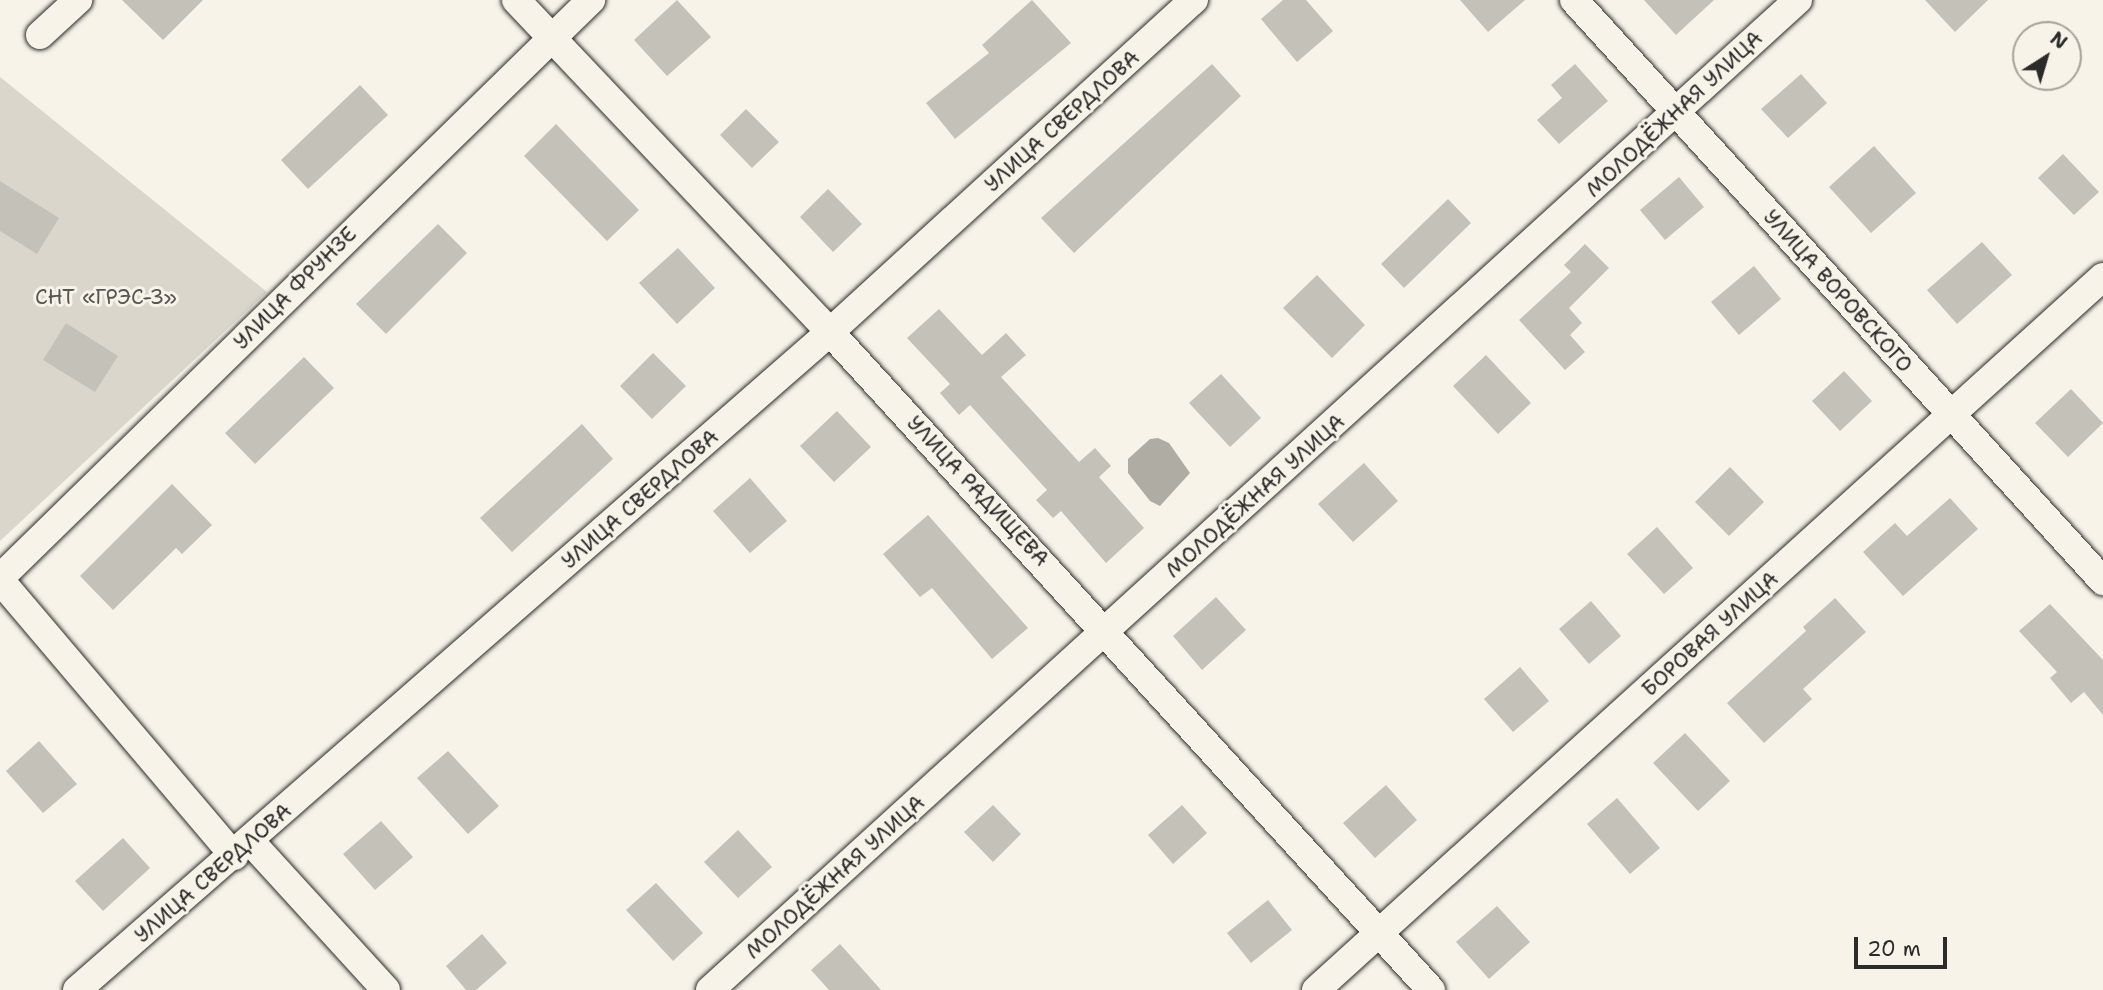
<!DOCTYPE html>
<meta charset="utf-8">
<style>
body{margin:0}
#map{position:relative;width:2103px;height:990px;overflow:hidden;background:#f7f3e8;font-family:"Shantell Sans",sans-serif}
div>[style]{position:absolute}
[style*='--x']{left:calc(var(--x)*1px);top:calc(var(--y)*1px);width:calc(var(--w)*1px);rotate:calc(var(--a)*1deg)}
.green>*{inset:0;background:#dad6cc}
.water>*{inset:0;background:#afaca4}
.building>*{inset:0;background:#c4c1b9}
.roads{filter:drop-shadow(0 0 2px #2b2b2b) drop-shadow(0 0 2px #2b2b2b)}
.minor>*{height:28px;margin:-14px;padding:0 14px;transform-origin:14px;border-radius:14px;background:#f7f3e8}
span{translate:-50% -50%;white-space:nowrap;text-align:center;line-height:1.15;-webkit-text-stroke:6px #f7f3e8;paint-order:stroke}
.street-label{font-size:21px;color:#2b2b2b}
.park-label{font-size:21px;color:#575653}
.north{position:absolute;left:2012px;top:21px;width:70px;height:70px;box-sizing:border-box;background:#f7f3e8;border:2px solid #a5a39c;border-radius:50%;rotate:37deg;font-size:19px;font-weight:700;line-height:28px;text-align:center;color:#2b2b2b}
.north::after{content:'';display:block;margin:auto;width:24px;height:32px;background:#2b2b2b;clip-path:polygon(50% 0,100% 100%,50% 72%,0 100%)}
.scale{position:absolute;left:1854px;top:937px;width:93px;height:32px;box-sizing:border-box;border:4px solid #2b2b2b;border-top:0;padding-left:9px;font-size:21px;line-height:24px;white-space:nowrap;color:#2b2b2b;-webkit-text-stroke:5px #f7f3e8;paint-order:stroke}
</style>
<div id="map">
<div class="green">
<div style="clip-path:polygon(0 77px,267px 292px,0 541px)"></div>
</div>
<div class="water">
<div style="clip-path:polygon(1158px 438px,1169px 443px,1190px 473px,1160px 506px,1150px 501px,1128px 473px,1128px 459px,1150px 439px)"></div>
</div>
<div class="building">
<div style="clip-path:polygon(122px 0,203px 0,163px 40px)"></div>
<div style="clip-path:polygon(677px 0,711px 37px,667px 76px,634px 40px)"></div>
<div style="clip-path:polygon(1032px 0,1071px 43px,955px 139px,926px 103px,989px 53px,982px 45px)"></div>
<div style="clip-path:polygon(1283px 0,1306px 0,1333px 31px,1297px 62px,1261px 19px)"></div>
<div style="clip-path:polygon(1460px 0,1525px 0,1488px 32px)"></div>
<div style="clip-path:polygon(1644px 0,1714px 0,1676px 35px)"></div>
<div style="clip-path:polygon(1925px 0,1988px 0,1955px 32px)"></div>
<div style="clip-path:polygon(1212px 64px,1241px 96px,1074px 253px,1041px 218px)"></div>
<div style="clip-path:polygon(1575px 64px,1608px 101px,1559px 144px,1537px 120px,1562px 98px,1551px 85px)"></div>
<div style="clip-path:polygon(1801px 74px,1827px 103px,1788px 138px,1761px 109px)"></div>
<div style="clip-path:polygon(360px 85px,388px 115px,308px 189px,281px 160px)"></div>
<div style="clip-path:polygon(746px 109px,779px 142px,752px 168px,720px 135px)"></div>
<div style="clip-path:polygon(556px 124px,639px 210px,607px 241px,524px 156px)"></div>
<div style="clip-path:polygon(1874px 146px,1916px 193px,1871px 233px,1829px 187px)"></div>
<div style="clip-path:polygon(2063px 154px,2099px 192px,2074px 215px,2038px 178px)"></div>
<div style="clip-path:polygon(1679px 177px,1704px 207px,1665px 240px,1640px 210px)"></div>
<div style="clip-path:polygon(0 181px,59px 218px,37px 254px,0 231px)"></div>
<div style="clip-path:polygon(828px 189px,862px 224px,833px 252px,800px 217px)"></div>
<div style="clip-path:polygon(1448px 199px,1471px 223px,1404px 288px,1381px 264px)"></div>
<div style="clip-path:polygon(438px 224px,467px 253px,386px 334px,356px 304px)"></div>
<div style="clip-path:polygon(1982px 242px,2012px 275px,1957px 324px,1927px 290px)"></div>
<div style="clip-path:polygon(1585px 244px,1609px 268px,1569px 308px,1582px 323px,1570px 335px,1585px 352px,1565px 370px,1519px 320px,1571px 272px,1564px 265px)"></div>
<div style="clip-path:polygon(678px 248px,715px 288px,677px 324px,639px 283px)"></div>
<div style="clip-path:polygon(1754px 266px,1781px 299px,1739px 335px,1711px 302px)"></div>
<div style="clip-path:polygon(1317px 275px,1365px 325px,1332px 358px,1283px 308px)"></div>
<div style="clip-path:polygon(939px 309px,982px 355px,1006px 333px,1026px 355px,1001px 377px,1079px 462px,1095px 448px,1111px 466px,1099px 477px,1144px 528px,1106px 563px,1061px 511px,1053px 518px,1036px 500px,1047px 490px,970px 405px,959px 415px,940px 393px,950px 384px,907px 338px)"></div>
<div style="clip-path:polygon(66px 323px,118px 356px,95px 392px,43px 360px)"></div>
<div style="clip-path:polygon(653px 353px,686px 386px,652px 419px,620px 386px)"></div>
<div style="clip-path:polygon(1486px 355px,1531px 403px,1498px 434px,1453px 386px)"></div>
<div style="clip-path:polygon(304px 357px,334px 388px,255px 464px,225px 433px)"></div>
<div style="clip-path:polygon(1844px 371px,1872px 401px,1840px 431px,1812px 401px)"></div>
<div style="clip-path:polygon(1221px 374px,1261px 418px,1230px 447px,1189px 403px)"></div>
<div style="clip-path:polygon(2071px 389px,2103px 423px,2068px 457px,2035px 423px)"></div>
<div style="clip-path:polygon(837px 411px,871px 447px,834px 482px,800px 446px)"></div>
<div style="clip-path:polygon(582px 424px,613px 459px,512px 552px,480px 518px)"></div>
<div style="clip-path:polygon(1364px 463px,1398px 501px,1353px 542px,1318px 504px)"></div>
<div style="clip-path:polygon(1730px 467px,1764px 502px,1729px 536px,1695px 502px)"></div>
<div style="clip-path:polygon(750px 478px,787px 521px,750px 553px,713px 511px)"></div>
<div style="clip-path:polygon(172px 484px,212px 525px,182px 554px,176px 548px,113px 610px,80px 576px)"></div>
<div style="clip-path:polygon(1950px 498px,1978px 529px,1903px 596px,1863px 552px,1895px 523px,1907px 536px)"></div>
<div style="clip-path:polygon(928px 515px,1028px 628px,992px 659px,932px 588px,920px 597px,883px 554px)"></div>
<div style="clip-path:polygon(1657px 527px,1693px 568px,1664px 594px,1627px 554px)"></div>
<div style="clip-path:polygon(1216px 597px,1246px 630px,1202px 670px,1173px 636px)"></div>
<div style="clip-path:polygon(1835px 598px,1866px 632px,1803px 689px,1812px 699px,1764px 743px,1727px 703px,1806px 631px,1803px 627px)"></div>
<div style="clip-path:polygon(1591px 601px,1621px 636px,1589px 664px,1559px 629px)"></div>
<div style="clip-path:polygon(2050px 604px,2103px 660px,2103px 715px,2084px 692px,2071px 703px,2050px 678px,2057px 672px,2019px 631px)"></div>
<div style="clip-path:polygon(1520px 667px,1549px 701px,1513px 732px,1484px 699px)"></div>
<div style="clip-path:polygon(1685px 733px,1730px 781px,1698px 811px,1653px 763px)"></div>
<div style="clip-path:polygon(39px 741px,77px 784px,43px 813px,6px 771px)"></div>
<div style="clip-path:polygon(448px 751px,499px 806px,468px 834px,417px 778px)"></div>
<div style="clip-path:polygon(1386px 785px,1417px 820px,1375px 858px,1343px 823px)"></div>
<div style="clip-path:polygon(1617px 798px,1660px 848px,1630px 874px,1587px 824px)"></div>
<div style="clip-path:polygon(993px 805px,1021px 834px,993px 862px,964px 832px)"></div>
<div style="clip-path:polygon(1182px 805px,1207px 833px,1173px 864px,1148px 835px)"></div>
<div style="clip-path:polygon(381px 821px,413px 857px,375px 890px,343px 854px)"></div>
<div style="clip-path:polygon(738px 830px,772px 867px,738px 898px,704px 862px)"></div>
<div style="clip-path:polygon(123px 838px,150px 868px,103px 911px,75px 881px)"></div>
<div style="clip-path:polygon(656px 883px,703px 933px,673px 961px,626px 910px)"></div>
<div style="clip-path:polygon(1268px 900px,1292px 930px,1251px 963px,1227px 933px)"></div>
<div style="clip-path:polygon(1497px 906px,1530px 942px,1489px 979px,1456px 942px)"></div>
<div style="clip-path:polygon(482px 934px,507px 963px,476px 990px,466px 990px,446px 966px)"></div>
<div style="clip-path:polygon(840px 944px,881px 990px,829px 990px,811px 970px)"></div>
</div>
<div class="roads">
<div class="minor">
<div style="--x:516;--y:0;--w:457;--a:46.6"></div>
<div style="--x:830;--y:332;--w:891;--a:47.59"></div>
<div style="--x:1574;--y:0;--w:786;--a:47.68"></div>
<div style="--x:40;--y:35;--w:52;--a:-42.6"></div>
<div style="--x:0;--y:578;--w:827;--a:-44.36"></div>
<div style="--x:0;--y:580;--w:362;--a:49.7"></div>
<div style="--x:251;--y:842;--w:200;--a:47.6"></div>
<div style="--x:77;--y:990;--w:1000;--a:-41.15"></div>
<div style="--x:830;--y:332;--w:493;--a:-42.4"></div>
<div style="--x:710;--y:990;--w:1471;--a:-42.3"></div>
<div style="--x:1316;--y:990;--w:1062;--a:-42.18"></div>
</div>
</div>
<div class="street-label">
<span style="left:1674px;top:114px;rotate:-43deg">МОЛОДЁЖНАЯ УЛИЦА</span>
<span style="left:1062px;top:121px;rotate:-42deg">УЛИЦА СВЕРДЛОВА</span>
<span style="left:295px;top:288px;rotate:-45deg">УЛИЦА ФРУНЗЕ</span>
<span style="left:1838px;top:291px;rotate:48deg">УЛИЦА ВОРОВСКОГО</span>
<span style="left:978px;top:491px;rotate:47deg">УЛИЦА РАДИЩЕВА</span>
<span style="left:1255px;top:496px;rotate:-42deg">МОЛОДЁЖНАЯ УЛИЦА</span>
<span style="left:640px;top:499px;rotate:-41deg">УЛИЦА СВЕРДЛОВА</span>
<span style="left:1710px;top:634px;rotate:-42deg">БОРОВАЯ УЛИЦА</span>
<span style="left:213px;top:873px;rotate:-41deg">УЛИЦА СВЕРДЛОВА</span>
<span style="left:835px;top:877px;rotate:-42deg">МОЛОДЁЖНАЯ УЛИЦА</span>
</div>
<div class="park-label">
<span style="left:106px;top:297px">СНТ «ГРЭС-3»</span>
</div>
<div class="north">N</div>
<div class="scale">20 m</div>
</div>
